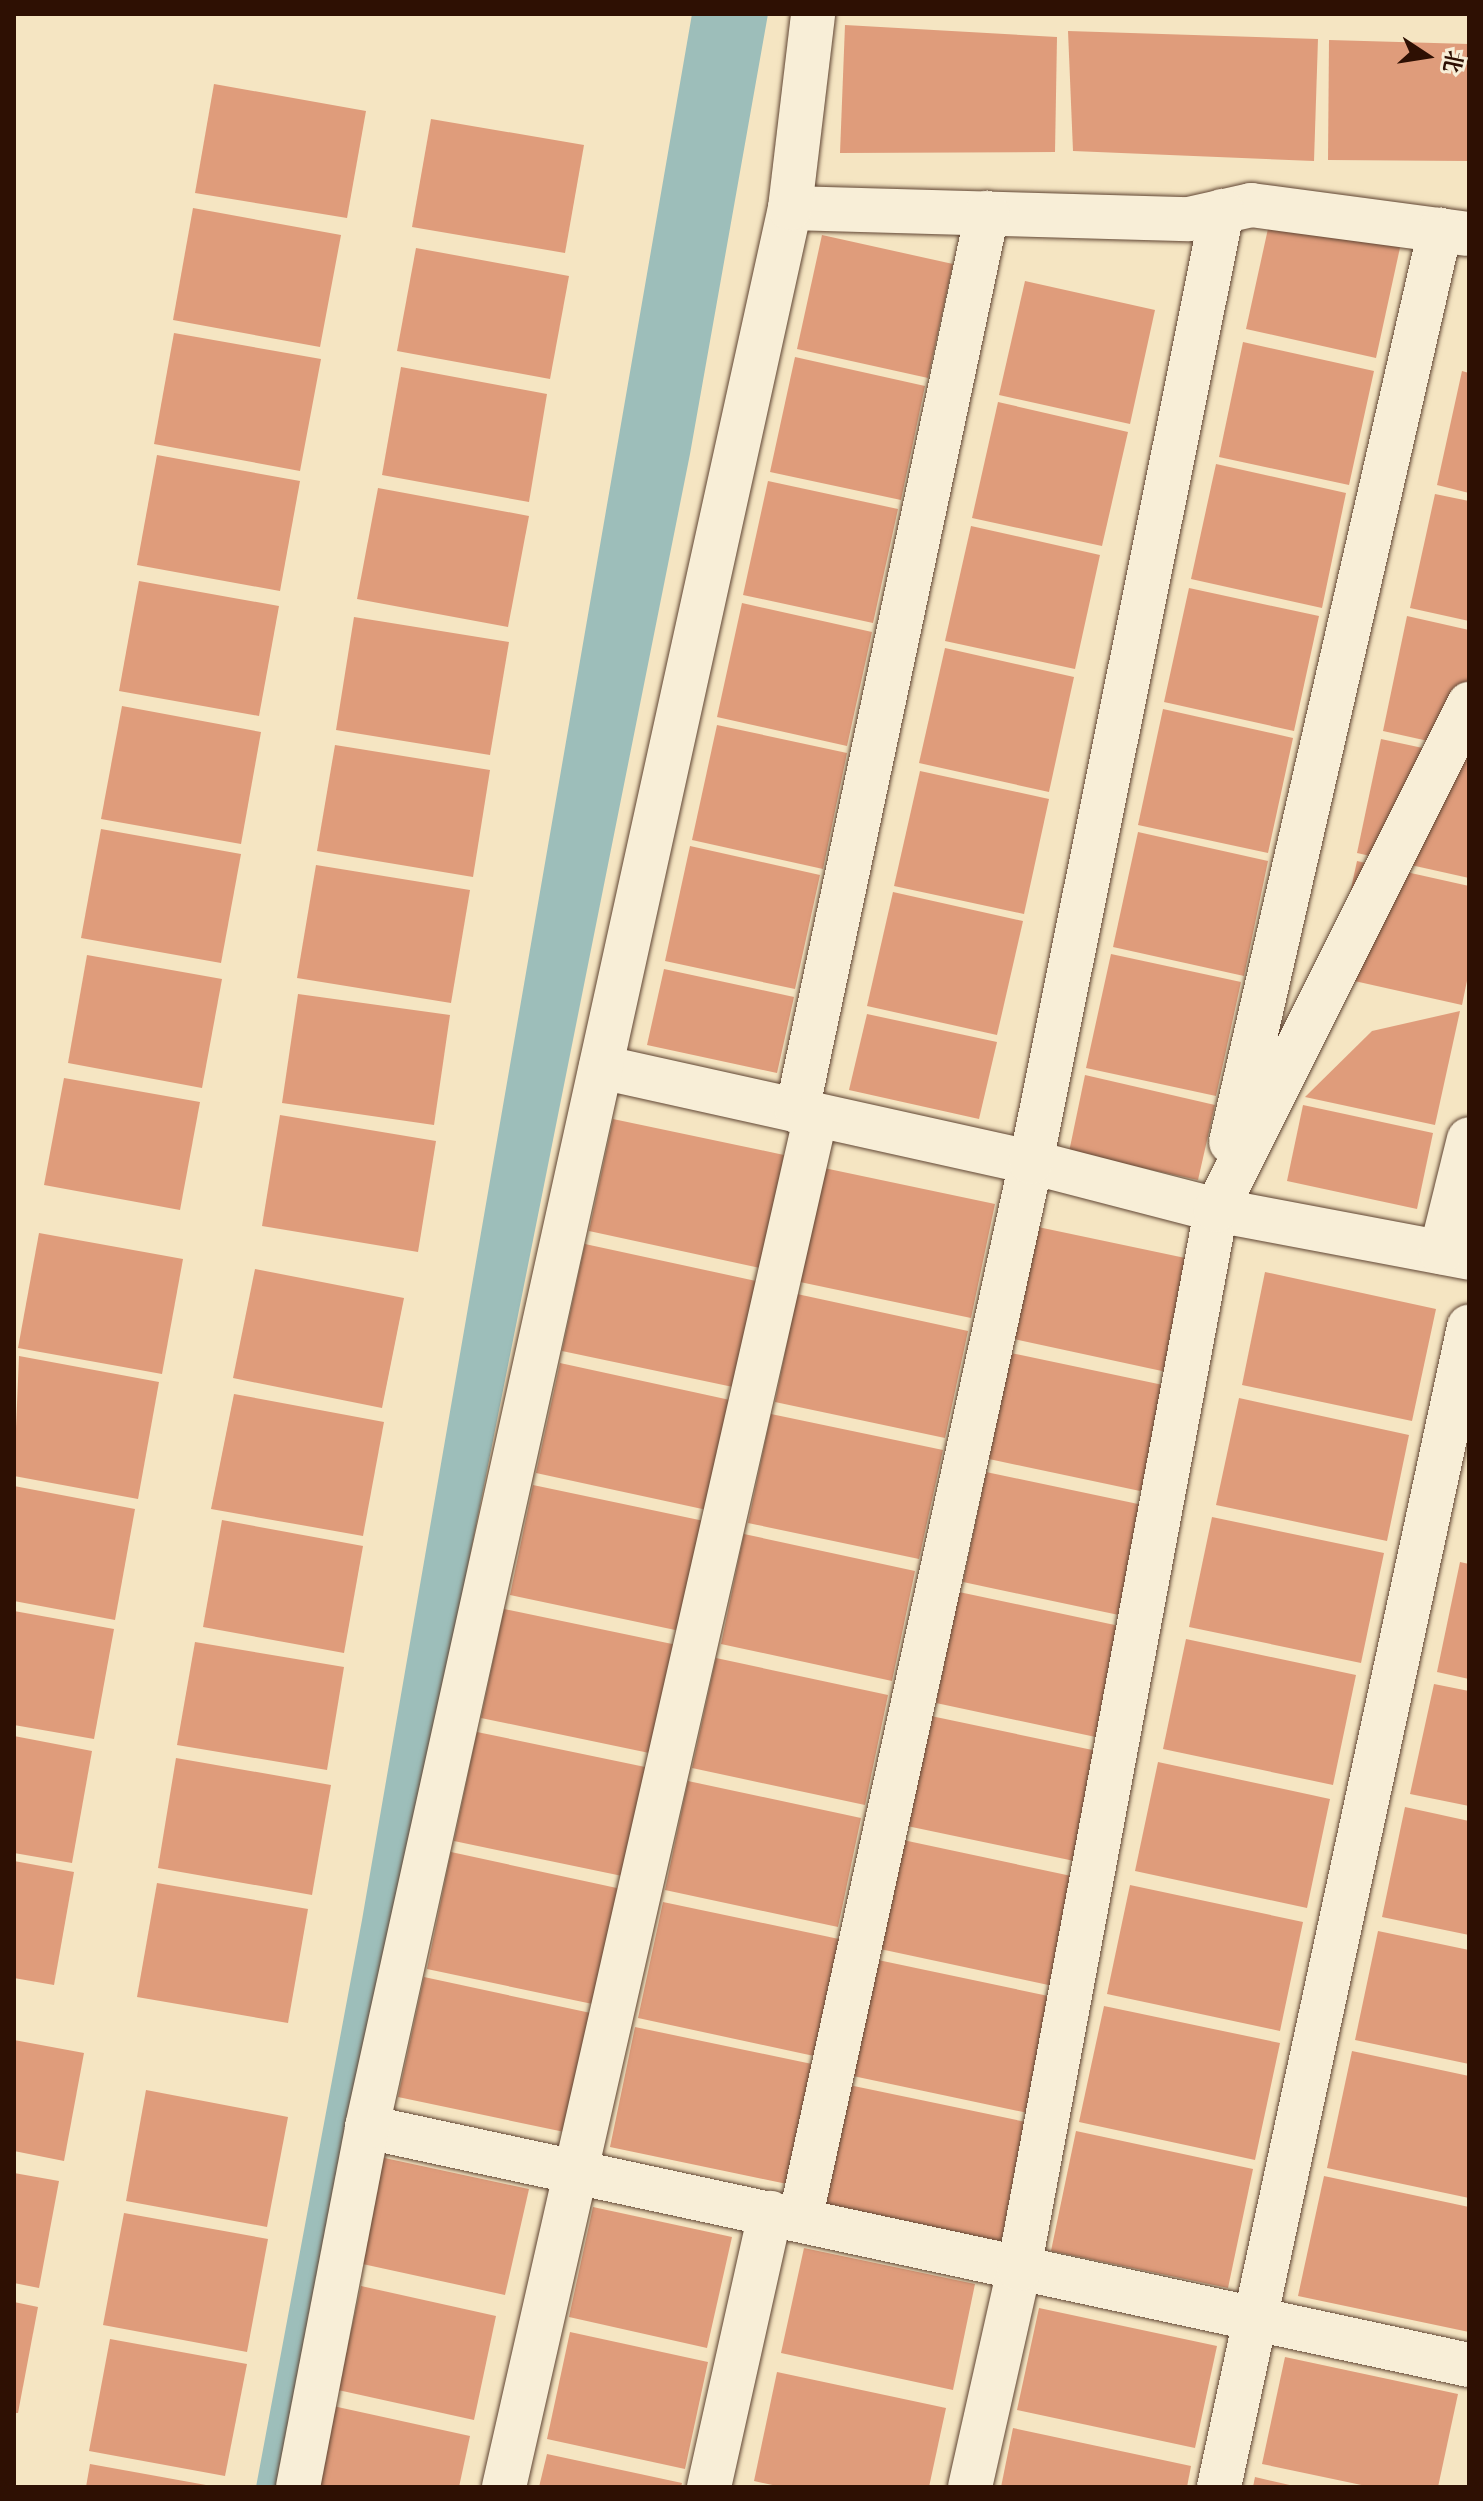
<!DOCTYPE html>
<meta charset="utf-8">
<style>
body{margin:0}
#map{position:relative;width:1483px;height:2501px;overflow:hidden;background:#f5e5c2;font-family:"Sorts Mill Goudy","Noto Serif SC",serif}
div>[style]{position:absolute}
[style*='--x']{left:calc(var(--x)*1px);top:calc(var(--y)*1px);width:calc(var(--w)*1px);rotate:calc(var(--a)*1deg)}
.water>*{inset:0;background:#9dbeba}
.building>*{inset:0;background:#df9c7b}
.roads{filter:drop-shadow(0 0 2px #604533) drop-shadow(0 0 2px #604533)}
.street>*{height:44px;margin:-22px;padding:0 22px;transform-origin:22px;border-radius:22px;background:#f8eed7}
span{translate:-50% -50%;white-space:nowrap;text-align:center;line-height:1.15;-webkit-text-stroke:7px #f8eed7;paint-order:stroke}
.frame{position:absolute;inset:0;border:16px solid #2e1003;pointer-events:none}
.north{position:absolute;left:1387px;top:16px;width:80px;height:80px;-webkit-text-stroke:6px #f8eed7;paint-order:stroke;rotate:102deg;font-size:22px;font-weight:700;line-height:32px;text-align:center;color:#2e1003}
.north::after{content:'';display:block;margin:auto;width:28px;height:36px;background:#2e1003;clip-path:polygon(50% 0,100% 100%,50% 72%,0 100%)}
</style>
<div id="map">
<div class="water">
<div style="clip-path:polygon(692px 14px,768px 14px,690px 454px,284px 2487px,256px 2487px,362px 1920px)"></div>
</div>
<div class="building">
<div style="clip-path:polygon(845px 25px,1057px 37px,1055px 152px,840px 153px)"></div>
<div style="clip-path:polygon(1068px 31px,1318px 39px,1314px 161px,1073px 151px)"></div>
<div style="clip-path:polygon(1329px 40px,1469px 44px,1469px 161px,1328px 160px)"></div>
<div style="clip-path:polygon(214px 84px,366px 111px,347px 218px,195px 193px)"></div>
<div style="clip-path:polygon(431px 119px,584px 145px,565px 253px,412px 227px)"></div>
<div style="clip-path:polygon(193px 208px,341px 235px,320px 347px,173px 320px)"></div>
<div style="clip-path:polygon(1271px 215px,1401px 243px,1376px 358px,1246px 329px)"></div>
<div style="clip-path:polygon(822px 235px,953px 264px,928px 378px,797px 349px)"></div>
<div style="clip-path:polygon(416px 248px,569px 276px,550px 379px,397px 351px)"></div>
<div style="clip-path:polygon(1025px 281px,1155px 310px,1130px 424px,999px 395px)"></div>
<div style="clip-path:polygon(174px 333px,321px 359px,300px 471px,154px 444px)"></div>
<div style="clip-path:polygon(1243px 342px,1374px 371px,1349px 485px,1219px 457px)"></div>
<div style="clip-path:polygon(795px 357px,925px 386px,901px 500px,770px 472px)"></div>
<div style="clip-path:polygon(401px 367px,547px 394px,529px 502px,382px 475px)"></div>
<div style="clip-path:polygon(1462px 371px,1469px 373px,1469px 493px,1437px 485px)"></div>
<div style="clip-path:polygon(998px 402px,1128px 432px,1102px 546px,972px 518px)"></div>
<div style="clip-path:polygon(157px 455px,300px 481px,280px 591px,137px 565px)"></div>
<div style="clip-path:polygon(1216px 464px,1346px 493px,1322px 608px,1191px 579px)"></div>
<div style="clip-path:polygon(768px 481px,898px 509px,873px 623px,743px 595px)"></div>
<div style="clip-path:polygon(378px 488px,529px 516px,508px 627px,357px 599px)"></div>
<div style="clip-path:polygon(1435px 494px,1469px 501px,1469px 621px,1410px 608px)"></div>
<div style="clip-path:polygon(971px 526px,1100px 555px,1075px 669px,945px 641px)"></div>
<div style="clip-path:polygon(139px 581px,279px 606px,259px 716px,119px 691px)"></div>
<div style="clip-path:polygon(1189px 588px,1319px 616px,1294px 731px,1164px 702px)"></div>
<div style="clip-path:polygon(742px 603px,872px 632px,847px 746px,717px 717px)"></div>
<div style="clip-path:polygon(1407px 616px,1469px 630px,1469px 750px,1383px 731px)"></div>
<div style="clip-path:polygon(354px 617px,509px 642px,490px 755px,336px 730px)"></div>
<div style="clip-path:polygon(945px 648px,1074px 677px,1049px 792px,919px 763px)"></div>
<div style="clip-path:polygon(122px 706px,261px 732px,241px 844px,101px 819px)"></div>
<div style="clip-path:polygon(1163px 709px,1293px 738px,1268px 853px,1138px 825px)"></div>
<div style="clip-path:polygon(717px 725px,847px 753px,823px 869px,692px 840px)"></div>
<div style="clip-path:polygon(1381px 739px,1469px 758px,1469px 878px,1357px 853px)"></div>
<div style="clip-path:polygon(335px 745px,490px 770px,473px 877px,317px 851px)"></div>
<div style="clip-path:polygon(920px 771px,1049px 799px,1024px 914px,894px 886px)"></div>
<div style="clip-path:polygon(101px 829px,241px 854px,221px 963px,81px 938px)"></div>
<div style="clip-path:polygon(1138px 832px,1268px 861px,1244px 976px,1113px 947px)"></div>
<div style="clip-path:polygon(690px 846px,820px 875px,795px 989px,665px 961px)"></div>
<div style="clip-path:polygon(1357px 861px,1469px 886px,1469px 971px,1462px 1005px,1332px 976px)"></div>
<div style="clip-path:polygon(316px 865px,470px 890px,451px 1003px,297px 978px)"></div>
<div style="clip-path:polygon(893px 892px,1023px 921px,997px 1035px,867px 1006px)"></div>
<div style="clip-path:polygon(1111px 954px,1241px 982px,1216px 1096px,1086px 1068px)"></div>
<div style="clip-path:polygon(87px 955px,222px 979px,202px 1088px,68px 1063px)"></div>
<div style="clip-path:polygon(664px 969px,794px 997px,777px 1073px,647px 1045px)"></div>
<div style="clip-path:polygon(298px 994px,450px 1015px,434px 1125px,282px 1103px)"></div>
<div style="clip-path:polygon(1460px 1011px,1435px 1125px,1305px 1097px,1372px 1031px)"></div>
<div style="clip-path:polygon(867px 1014px,997px 1042px,979px 1119px,849px 1090px)"></div>
<div style="clip-path:polygon(1085px 1075px,1215px 1105px,1198px 1180px,1069px 1152px)"></div>
<div style="clip-path:polygon(64px 1078px,200px 1102px,180px 1210px,44px 1185px)"></div>
<div style="clip-path:polygon(1303px 1105px,1433px 1133px,1417px 1209px,1287px 1181px)"></div>
<div style="clip-path:polygon(280px 1115px,436px 1141px,418px 1252px,262px 1226px)"></div>
<div style="clip-path:polygon(613px 1119px,784px 1155px,760px 1268px,589px 1231px)"></div>
<div style="clip-path:polygon(824px 1168px,995px 1204px,971px 1318px,800px 1282px)"></div>
<div style="clip-path:polygon(1038px 1227px,1209px 1263px,1185px 1376px,1014px 1339px)"></div>
<div style="clip-path:polygon(39px 1233px,183px 1259px,162px 1374px,18px 1348px)"></div>
<div style="clip-path:polygon(585px 1244px,756px 1281px,733px 1387px,562px 1351px)"></div>
<div style="clip-path:polygon(255px 1269px,404px 1298px,382px 1408px,233px 1378px)"></div>
<div style="clip-path:polygon(1265px 1272px,1436px 1309px,1412px 1421px,1242px 1385px)"></div>
<div style="clip-path:polygon(797px 1294px,968px 1331px,945px 1438px,775px 1402px)"></div>
<div style="clip-path:polygon(1011px 1353px,1182px 1389px,1159px 1495px,989px 1459px)"></div>
<div style="clip-path:polygon(19px 1356px,159px 1382px,138px 1499px,14px 1476px)"></div>
<div style="clip-path:polygon(560px 1363px,730px 1400px,707px 1510px,536px 1473px)"></div>
<div style="clip-path:polygon(234px 1394px,384px 1422px,363px 1536px,211px 1509px)"></div>
<div style="clip-path:polygon(1239px 1398px,1409px 1435px,1387px 1541px,1216px 1505px)"></div>
<div style="clip-path:polygon(771px 1414px,943px 1450px,919px 1559px,748px 1523px)"></div>
<div style="clip-path:polygon(986px 1472px,1157px 1508px,1133px 1618px,963px 1582px)"></div>
<div style="clip-path:polygon(533px 1485px,704px 1521px,680px 1631px,510px 1595px)"></div>
<div style="clip-path:polygon(14px 1486px,135px 1509px,115px 1620px,14px 1601px)"></div>
<div style="clip-path:polygon(1212px 1517px,1384px 1553px,1361px 1663px,1189px 1627px)"></div>
<div style="clip-path:polygon(222px 1520px,363px 1546px,344px 1653px,203px 1627px)"></div>
<div style="clip-path:polygon(744px 1534px,915px 1571px,892px 1681px,721px 1644px)"></div>
<div style="clip-path:polygon(1460px 1562px,1469px 1564px,1469px 1679px,1437px 1672px)"></div>
<div style="clip-path:polygon(959px 1592px,1129px 1628px,1105px 1739px,936px 1703px)"></div>
<div style="clip-path:polygon(504px 1609px,677px 1645px,654px 1754px,481px 1718px)"></div>
<div style="clip-path:polygon(14px 1611px,114px 1629px,94px 1739px,14px 1725px)"></div>
<div style="clip-path:polygon(1186px 1639px,1356px 1675px,1333px 1785px,1163px 1749px)"></div>
<div style="clip-path:polygon(195px 1642px,344px 1667px,327px 1770px,177px 1745px)"></div>
<div style="clip-path:polygon(716px 1658px,888px 1695px,865px 1805px,692px 1768px)"></div>
<div style="clip-path:polygon(1434px 1684px,1469px 1691px,1469px 1806px,1410px 1794px)"></div>
<div style="clip-path:polygon(931px 1716px,1102px 1752px,1079px 1862px,907px 1826px)"></div>
<div style="clip-path:polygon(477px 1732px,650px 1768px,627px 1877px,454px 1841px)"></div>
<div style="clip-path:polygon(14px 1736px,92px 1751px,72px 1863px,14px 1853px)"></div>
<div style="clip-path:polygon(176px 1758px,331px 1785px,312px 1895px,158px 1868px)"></div>
<div style="clip-path:polygon(1158px 1762px,1330px 1799px,1307px 1908px,1135px 1871px)"></div>
<div style="clip-path:polygon(688px 1781px,861px 1818px,838px 1927px,665px 1890px)"></div>
<div style="clip-path:polygon(1405px 1807px,1469px 1821px,1469px 1935px,1382px 1917px)"></div>
<div style="clip-path:polygon(903px 1840px,1076px 1877px,1053px 1986px,880px 1949px)"></div>
<div style="clip-path:polygon(451px 1852px,626px 1890px,602px 2006px,427px 1969px)"></div>
<div style="clip-path:polygon(14px 1861px,74px 1872px,54px 1985px,14px 1978px)"></div>
<div style="clip-path:polygon(157px 1883px,308px 1909px,288px 2023px,137px 1997px)"></div>
<div style="clip-path:polygon(1130px 1885px,1303px 1922px,1280px 2031px,1107px 1994px)"></div>
<div style="clip-path:polygon(663px 1902px,839px 1939px,814px 2056px,638px 2018px)"></div>
<div style="clip-path:polygon(1378px 1931px,1469px 1950px,1469px 2064px,1355px 2040px)"></div>
<div style="clip-path:polygon(878px 1960px,1053px 1997px,1028px 2113px,853px 2076px)"></div>
<div style="clip-path:polygon(424px 1977px,600px 2015px,574px 2134px,398px 2097px)"></div>
<div style="clip-path:polygon(1104px 2006px,1280px 2043px,1255px 2160px,1079px 2122px)"></div>
<div style="clip-path:polygon(635px 2027px,812px 2064px,787px 2184px,610px 2147px)"></div>
<div style="clip-path:polygon(14px 2040px,84px 2053px,64px 2161px,14px 2151px)"></div>
<div style="clip-path:polygon(1352px 2051px,1469px 2076px,1469px 2198px,1327px 2168px)"></div>
<div style="clip-path:polygon(849px 2085px,1026px 2122px,1001px 2242px,824px 2204px)"></div>
<div style="clip-path:polygon(146px 2090px,288px 2117px,267px 2227px,126px 2201px)"></div>
<div style="clip-path:polygon(1076px 2131px,1253px 2169px,1228px 2288px,1051px 2251px)"></div>
<div style="clip-path:polygon(380px 2157px,529px 2189px,505px 2295px,358px 2263px)"></div>
<div style="clip-path:polygon(14px 2173px,59px 2181px,39px 2288px,14px 2283px)"></div>
<div style="clip-path:polygon(1324px 2176px,1469px 2207px,1469px 2332px,1298px 2296px)"></div>
<div style="clip-path:polygon(593px 2207px,732px 2237px,707px 2348px,569px 2317px)"></div>
<div style="clip-path:polygon(124px 2213px,268px 2239px,247px 2352px,103px 2325px)"></div>
<div style="clip-path:polygon(804px 2248px,975px 2284px,953px 2390px,781px 2353px)"></div>
<div style="clip-path:polygon(361px 2286px,496px 2316px,474px 2420px,338px 2390px)"></div>
<div style="clip-path:polygon(14px 2302px,38px 2307px,18px 2413px,14px 2413px)"></div>
<div style="clip-path:polygon(1039px 2308px,1217px 2346px,1195px 2448px,1017px 2410px)"></div>
<div style="clip-path:polygon(570px 2332px,708px 2362px,685px 2469px,547px 2439px)"></div>
<div style="clip-path:polygon(110px 2339px,247px 2364px,225px 2476px,89px 2451px)"></div>
<div style="clip-path:polygon(1285px 2357px,1458px 2394px,1438px 2487px,1371px 2487px,1262px 2464px)"></div>
<div style="clip-path:polygon(777px 2372px,946px 2408px,929px 2487px,782px 2487px,754px 2481px)"></div>
<div style="clip-path:polygon(333px 2406px,470px 2436px,459px 2487px,315px 2487px)"></div>
<div style="clip-path:polygon(1013px 2428px,1191px 2466px,1187px 2487px,1001px 2487px)"></div>
<div style="clip-path:polygon(547px 2454px,682px 2483px,681px 2487px,539px 2487px)"></div>
<div style="clip-path:polygon(90px 2464px,206px 2485px,205px 2487px,86px 2487px)"></div>
<div style="clip-path:polygon(1255px 2477px,1294px 2486px,1294px 2487px,1253px 2487px)"></div>
</div>
<div class="roads">
<div class="street">
<div style="--x:790;--y:208;--w:399;--a:1.6"></div>
<div style="--x:1189;--y:219;--w:64;--a:-12.7"></div>
<div style="--x:1251;--y:205;--w:218;--a:7.6"></div>
<div style="--x:601;--y:1067;--w:440;--a:12.5"></div>
<div style="--x:1031;--y:1162;--w:191;--a:14.5"></div>
<div style="--x:1216;--y:1210;--w:258;--a:10.7"></div>
<div style="--x:797;--y:1111;--w:918;--a:-78.05"></div>
<div style="--x:1231;--y:1142;--w:936;--a:-77.09"></div>
<div style="--x:1441;--y:1252;--w:116;--a:-76.1"></div>
<div style="--x:367;--y:2127;--w:1127;--a:12.19"></div>
<div style="--x:800;--y:2220;--w:1083;--a:-77.68"></div>
<div style="--x:1031;--y:1162;--w:970;--a:-78.64"></div>
<div style="--x:298;--y:2487;--w:367;--a:-79.1"></div>
<div style="--x:367;--y:2127;--w:1965;--a:-77.57"></div>
<div style="--x:790;--y:208;--w:195;--a:-83.2"></div>
<div style="--x:504;--y:2487;--w:1407;--a:-77.19"></div>
<div style="--x:709;--y:2487;--w:281;--a:-77.4"></div>
<div style="--x:970;--y:2487;--w:223;--a:-77.3"></div>
<div style="--x:1019;--y:2269;--w:1077;--a:-79.46"></div>
<div style="--x:1216;--y:1210;--w:566;--a:-63.43"></div>
<div style="--x:1219;--y:2487;--w:1187;--a:-77.84"></div>
</div>
</div>
<div class="frame"></div>
<div class="north">北</div>
</div>
